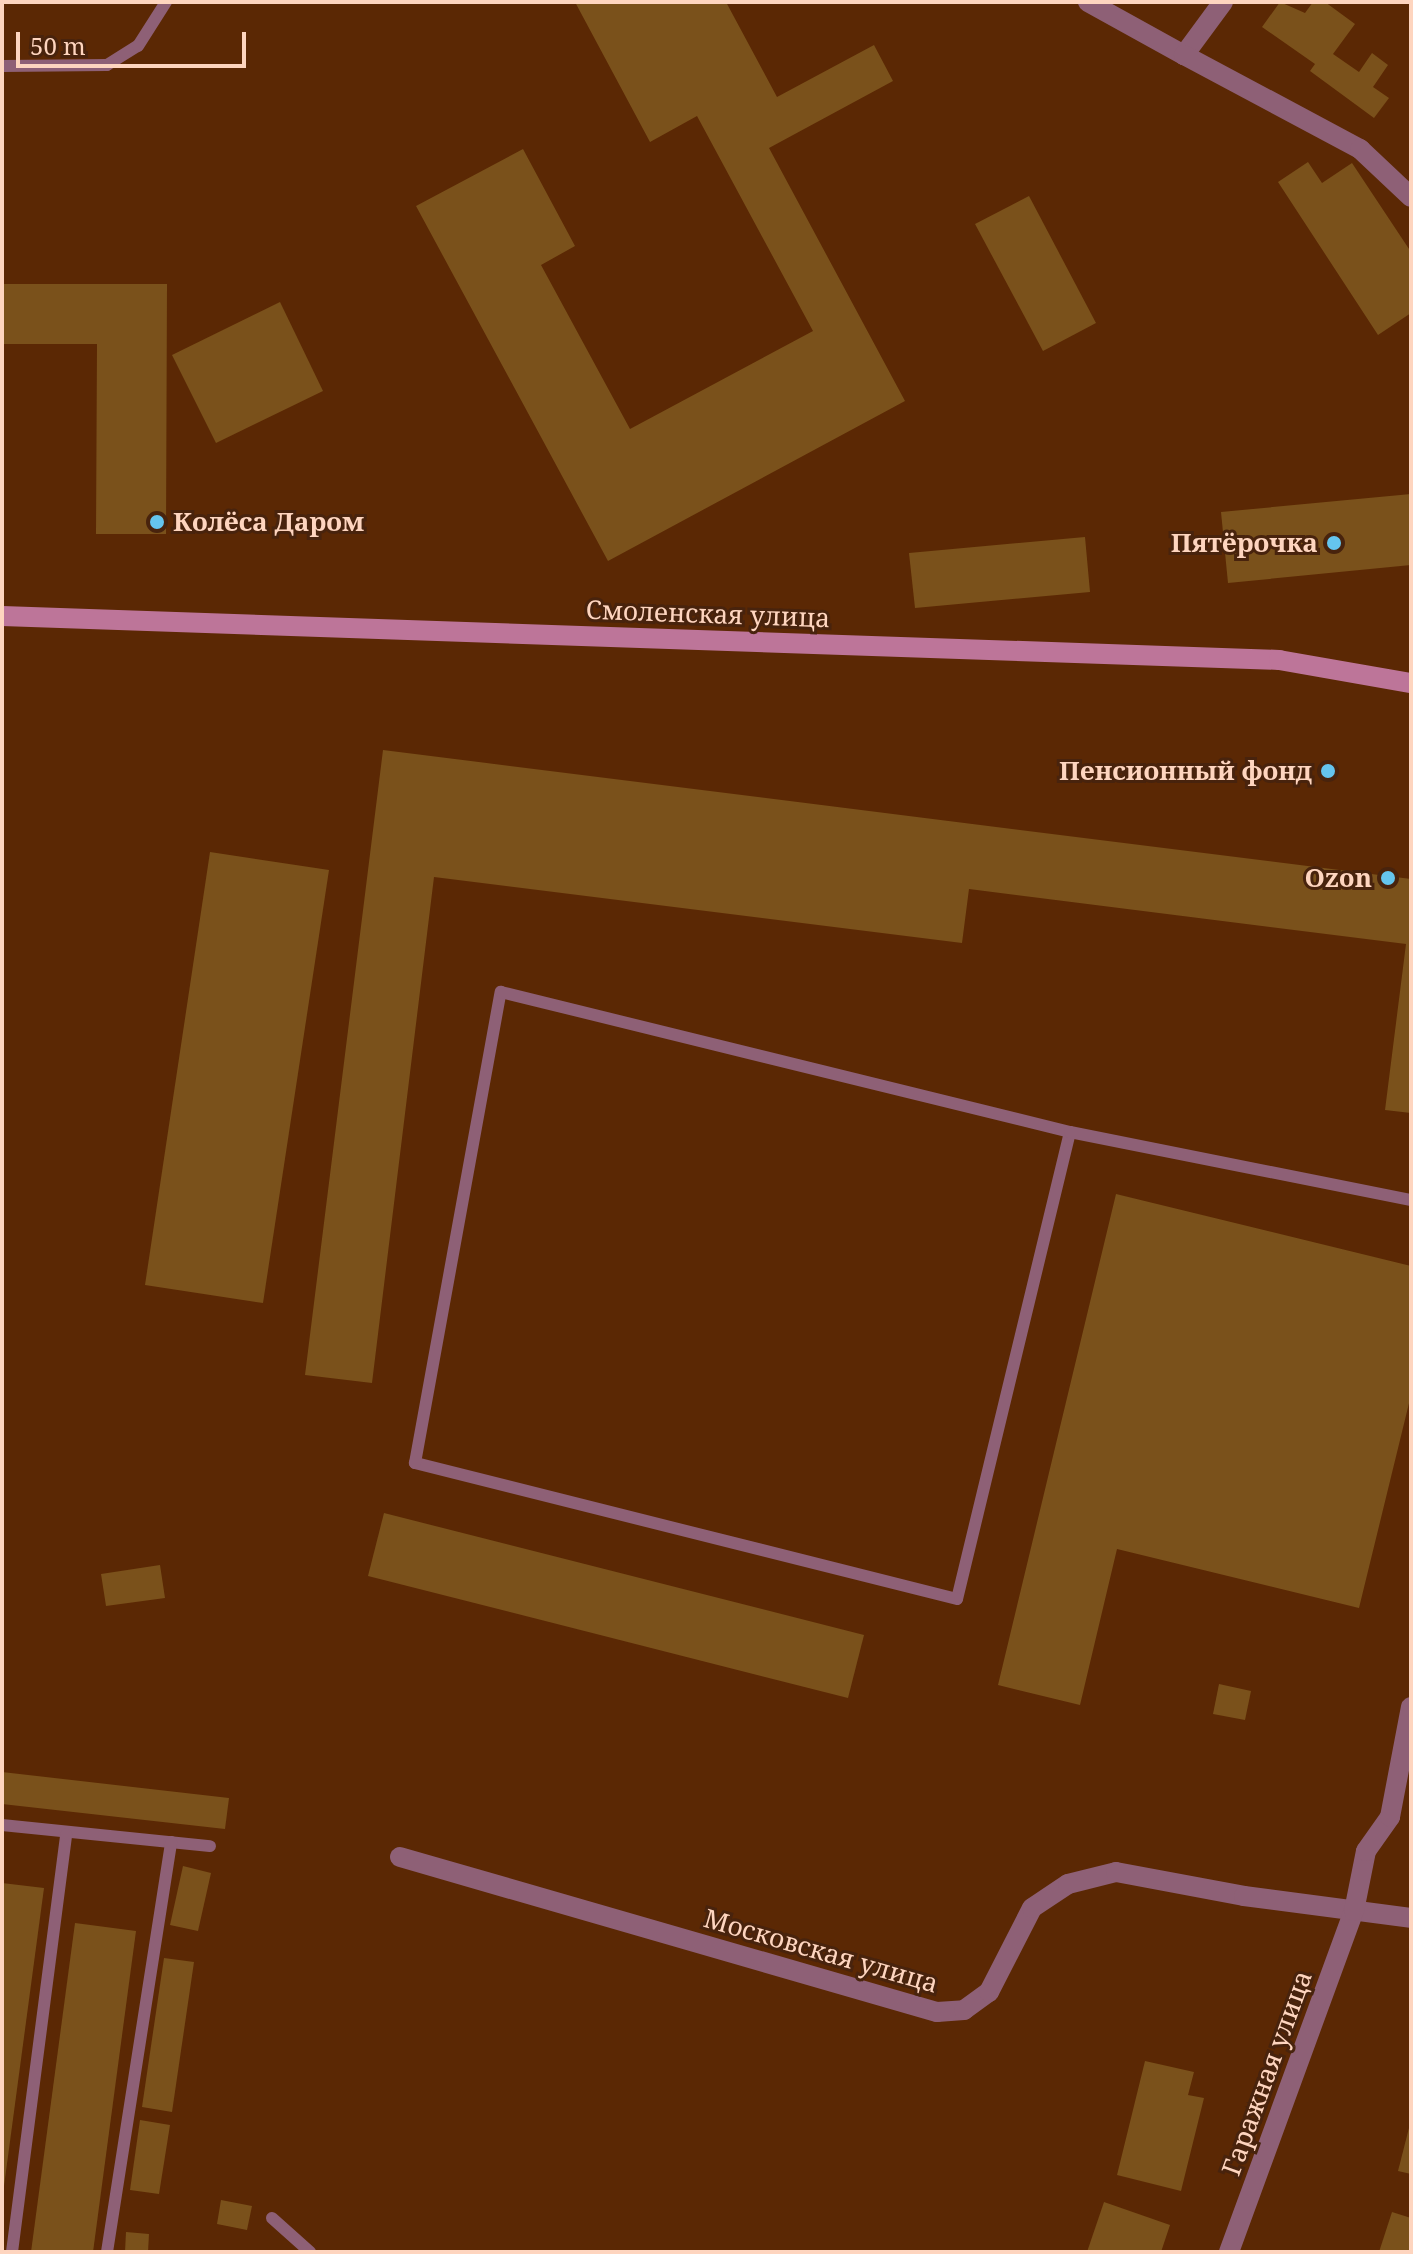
<!DOCTYPE html>
<meta charset="utf-8">
<style>
body{margin:0}
#map{position:relative;width:1413px;height:2254px;overflow:hidden;background:#5b2804;font-family:"Noto Serif",serif}
div>[style]{position:absolute}
[style*='--x']{left:calc(var(--x)*1px);top:calc(var(--y)*1px);width:calc(var(--w)*1px);rotate:calc(var(--a)*1deg)}
.building>*{inset:0;background:#7a511b}
.service>*{height:12px;margin:-6px;padding:0 6px;transform-origin:6px;border-radius:6px;background:#8e6076}
.minor>*{height:20px;margin:-10px;padding:0 10px;transform-origin:10px;border-radius:10px;background:#8e6076}
.secondary>*{height:20px;margin:-10px;padding:0 10px;transform-origin:10px;border-radius:10px;background:#bd7599}
.dots>*{width:22px;height:22px;translate:-50% -50%;box-sizing:border-box;border:4px solid #48230d;border-radius:50%}
span{translate:-50% -50%;white-space:nowrap;text-align:center;line-height:1.15;-webkit-text-stroke:6px #48230d;paint-order:stroke}
.poi-label{font-size:26px;color:#fed5bf;font-weight:700}
.left{translate:0 -50%;text-align:left}
.right{translate:-100% -50%;text-align:right}
.street-label{font-size:26px;color:#fed5bf}
.frame{position:absolute;inset:0;border:4px solid #fed5bf;pointer-events:none}
.scale{position:absolute;left:16px;top:32px;width:230px;height:36px;box-sizing:border-box;border:4px solid #fed5bf;border-top:0;padding-left:10px;font-size:24px;line-height:28px;white-space:nowrap;color:#fed5bf;-webkit-text-stroke:6px #48230d;paint-order:stroke}
</style>
<div id="map">
<div class="building">
<div style="clip-path:polygon(575px 2px,726px 2px,777px 97px,874px 45px,893px 81px,769px 148px,905px 401px,608px 561px,416px 206px,523px 149px,575px 246px,541px 265px,630px 429px,813px 331px,697px 116px,650px 142px)"></div>
<div style="clip-path:polygon(1280px 2px,1305px 13px,1313px 2px,1325px 2px,1355px 24px,1333px 54px,1359px 72px,1372px 53px,1388px 65px,1373px 87px,1389px 98px,1374px 118px,1310px 71px,1315px 64px,1262px 27px)"></div>
<div style="clip-path:polygon(1308px 162px,1322px 183px,1352px 163px,1411px 252px,1411px 313px,1378px 335px,1278px 182px)"></div>
<div style="clip-path:polygon(1029px 196px,1096px 323px,1043px 351px,975px 224px)"></div>
<div style="clip-path:polygon(2px 284px,167px 284px,166px 534px,96px 534px,97px 344px,2px 344px)"></div>
<div style="clip-path:polygon(280px 302px,323px 391px,216px 443px,172px 355px)"></div>
<div style="clip-path:polygon(1411px 494px,1411px 565px,1228px 583px,1221px 512px)"></div>
<div style="clip-path:polygon(1085px 537px,1090px 592px,915px 608px,909px 553px)"></div>
<div style="clip-path:polygon(383px 750px,1411px 879px,1411px 1113px,1385px 1110px,1406px 944px,969px 889px,962px 943px,434px 877px,372px 1383px,305px 1375px)"></div>
<div style="clip-path:polygon(210px 852px,329px 870px,263px 1303px,145px 1285px)"></div>
<div style="clip-path:polygon(1116px 1194px,1411px 1266px,1411px 1395px,1359px 1608px,1117px 1549px,1080px 1705px,998px 1685px)"></div>
<div style="clip-path:polygon(384px 1513px,864px 1635px,848px 1698px,368px 1576px)"></div>
<div style="clip-path:polygon(160px 1565px,165px 1598px,106px 1606px,101px 1574px)"></div>
<div style="clip-path:polygon(1219px 1684px,1251px 1691px,1245px 1720px,1213px 1714px)"></div>
<div style="clip-path:polygon(2px 1772px,229px 1798px,225px 1829px,2px 1804px)"></div>
<div style="clip-path:polygon(183px 1866px,211px 1873px,198px 1931px,170px 1925px)"></div>
<div style="clip-path:polygon(2px 1883px,44px 1888px,4px 2186px,2px 2186px)"></div>
<div style="clip-path:polygon(75px 1923px,136px 1931px,93px 2252px,31px 2252px)"></div>
<div style="clip-path:polygon(164px 1958px,194px 1962px,172px 2112px,142px 2107px)"></div>
<div style="clip-path:polygon(1145px 2061px,1194px 2072px,1188px 2095px,1204px 2098px,1181px 2191px,1117px 2175px)"></div>
<div style="clip-path:polygon(140px 2120px,170px 2125px,159px 2194px,130px 2190px)"></div>
<div style="clip-path:polygon(1410px 2124px,1411px 2125px,1411px 2174px,1398px 2171px)"></div>
<div style="clip-path:polygon(221px 2200px,252px 2206px,247px 2230px,217px 2224px)"></div>
<div style="clip-path:polygon(1104px 2202px,1170px 2225px,1161px 2252px,1087px 2252px)"></div>
<div style="clip-path:polygon(1392px 2212px,1411px 2218px,1411px 2252px,1379px 2252px)"></div>
<div style="clip-path:polygon(126px 2232px,149px 2234px,148px 2252px,125px 2252px)"></div>
</div>
<div class="service">
<div style="--x:2;--y:66;--w:105;--a:-0.5"></div>
<div style="--x:107;--y:65;--w:36;--a:-32"></div>
<div style="--x:138;--y:46;--w:52;--a:-57.5"></div>
<div style="--x:1070;--y:1132;--w:480;--a:103.6"></div>
<div style="--x:957;--y:1599;--w:559;--a:-165.91"></div>
<div style="--x:415;--y:1463;--w:479;--a:-79.7"></div>
<div style="--x:501;--y:992;--w:586;--a:13.82"></div>
<div style="--x:1070;--y:1132;--w:348;--a:11.3"></div>
<div style="--x:2;--y:1825;--w:209;--a:5.8"></div>
<div style="--x:272;--y:2218;--w:51;--a:41.8"></div>
<div style="--x:12;--y:2252;--w:421;--a:-82.6"></div>
<div style="--x:107;--y:2252;--w:415;--a:-81.1"></div>
</div>
<div class="minor">
<div style="--x:1088;--y:2;--w:110;--a:28.9"></div>
<div style="--x:1223;--y:2;--w:66;--a:126.3"></div>
<div style="--x:1184;--y:55;--w:200;--a:28.1"></div>
<div style="--x:1360;--y:149;--w:70;--a:43.3"></div>
<div style="--x:400;--y:1857;--w:559;--a:16.1"></div>
<div style="--x:937;--y:2012;--w:27;--a:-4"></div>
<div style="--x:964;--y:2010;--w:31;--a:-36"></div>
<div style="--x:989;--y:1992;--w:94;--a:-62.9"></div>
<div style="--x:1032;--y:1908;--w:43;--a:-33.7"></div>
<div style="--x:1068;--y:1884;--w:49;--a:-14"></div>
<div style="--x:1116;--y:1872;--w:130;--a:10.6"></div>
<div style="--x:1244;--y:1896;--w:168;--a:7.5"></div>
<div style="--x:1229;--y:2252;--w:363;--a:-69.9"></div>
<div style="--x:1354;--y:1911;--w:61;--a:-78.7"></div>
<div style="--x:1366;--y:1851;--w:42;--a:-54.8"></div>
<div style="--x:1390;--y:1817;--w:112;--a:-79.2"></div>
</div>
<div class="secondary">
<div style="--x:2;--y:616;--w:1278;--a:1.97"></div>
<div style="--x:1279;--y:660;--w:134;--a:9.9"></div>
</div>
<div class="dots">
<div style="left:157px;top:522px;background:#65c5ee"></div>
<div style="left:1334px;top:543px;background:#65c5ee"></div>
<div style="left:1328px;top:771px;background:#65c5ee"></div>
<div style="left:1388px;top:878px;background:#65c5ee"></div>
</div>
<div class="poi-label">
<span class="left" style="left:173px;top:522px">Колёса Даром</span>
<span class="right" style="left:1318px;top:543px">Пятёрочка</span>
<span class="right" style="left:1312px;top:771px">Пенсионный фонд</span>
<span class="right" style="left:1372px;top:878px">Ozon</span>
</div>
<div class="street-label">
<span style="left:708px;top:614px;rotate:2deg">Смоленская улица</span>
<span style="left:821px;top:1951px;rotate:16deg">Московская улица</span>
<span style="left:1267px;top:2073px;rotate:-70deg">Гаражная улица</span>
</div>
<div class="frame"></div>
<div class="scale">50 m</div>
</div>
